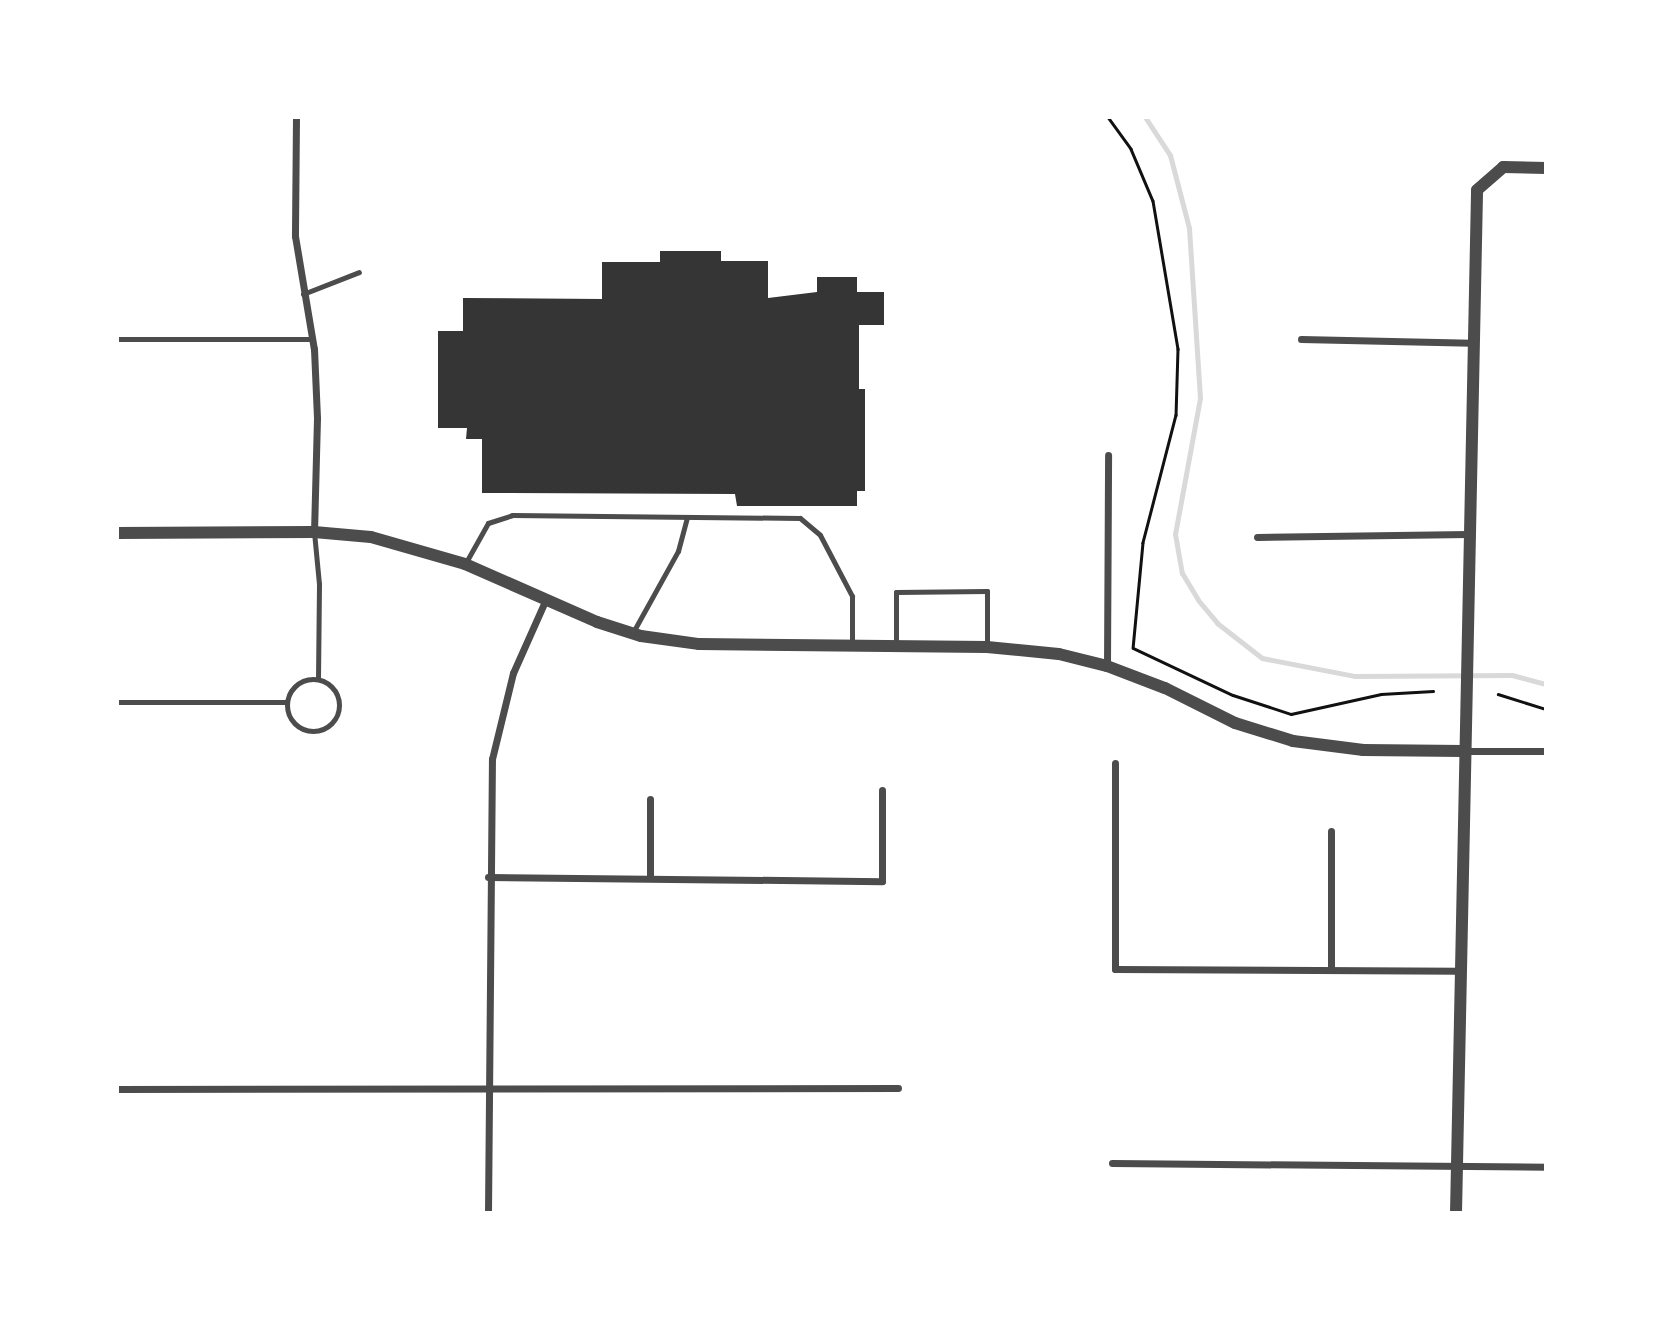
<!DOCTYPE html>
<style>
body{margin:0}
#map{position:relative;width:1663px;height:1330px;overflow:hidden;background:#fff;font-family:Commissioner,sans-serif}
div>[style]{position:absolute}
[style*='--x']{left:calc(var(--x)*1px);top:calc(var(--y)*1px);width:calc(var(--w)*1px);rotate:calc(var(--a)*1deg)}
.stream>*{height:5px;margin:-2.5px;padding:0 2.5px;transform-origin:2.5px;border-radius:2.5px;background:#d9d9d9}
.building>*{inset:0;background:#353535}
.path>*{height:2.5px;margin:-1.25px;padding:0 1.25px;transform-origin:1.25px;border-radius:1.25px;background:#111}
.service>*{height:5px;margin:-2.5px;padding:0 2.5px;transform-origin:2.5px;border-radius:2.5px;background:#4c4c4c}
.service>.ring{margin:-2.5px;padding:0;box-sizing:content-box;background:none;border:5px solid #4c4c4c;border-radius:50%}
.minor>*{height:7px;margin:-3.5px;padding:0 3.5px;transform-origin:3.5px;border-radius:3.5px;background:#4c4c4c}
.tertiary>*{height:12px;margin:-6px;padding:0 6px;transform-origin:6px;border-radius:6px;background:#4c4c4c}
span{translate:-50% -50%;white-space:nowrap;text-align:center;line-height:1.15;-webkit-text-stroke:5px #fff;paint-order:stroke}
.frame{position:absolute;inset:0;border:119px solid #fff;pointer-events:none}
</style>
<div id="map">
<div class="stream">
<div style="--x:1145;--y:117;--w:45;--a:56.7"></div>
<div style="--x:1170;--y:155;--w:75;--a:75.4"></div>
<div style="--x:1189;--y:228;--w:170;--a:86.3"></div>
<div style="--x:1200;--y:398;--w:138;--a:100.4"></div>
<div style="--x:1175;--y:534;--w:40;--a:80"></div>
<div style="--x:1182;--y:573;--w:31;--a:59"></div>
<div style="--x:1198;--y:600;--w:30;--a:50"></div>
<div style="--x:1217;--y:623;--w:57;--a:37.9"></div>
<div style="--x:1262;--y:658;--w:95;--a:11"></div>
<div style="--x:1355;--y:676;--w:157;--a:-0.4"></div>
<div style="--x:1512;--y:675;--w:35;--a:15"></div>
</div>
<div class="building">
<div style="clip-path:polygon(660px 251px,721px 251px,721px 261px,768px 261px,768px 298px,817px 292px,817px 277px,857px 277px,857px 292px,884px 292px,884px 325px,859px 325px,859px 389px,865px 389px,865px 491px,857px 491px,857px 506px,737px 506px,735px 494px,482px 493px,482px 439px,466px 439px,467px 428px,438px 428px,438px 331px,463px 331px,463px 298px,602px 299px,602px 262px,660px 262px)"></div>
</div>
<div class="path">
<div style="--x:1108;--y:117;--w:39;--a:54"></div>
<div style="--x:1131;--y:149;--w:56;--a:67.1"></div>
<div style="--x:1153;--y:201;--w:150;--a:80.4"></div>
<div style="--x:1178;--y:349;--w:66;--a:91.7"></div>
<div style="--x:1176;--y:415;--w:132;--a:104.5"></div>
<div style="--x:1143;--y:543;--w:105;--a:95.4"></div>
<div style="--x:1133;--y:648;--w:110;--a:25.2"></div>
<div style="--x:1233;--y:695;--w:61;--a:18.1"></div>
<div style="--x:1291;--y:714;--w:92;--a:-12.5"></div>
<div style="--x:1381;--y:694;--w:52;--a:-3.3"></div>
<div style="--x:1498;--y:694;--w:50;--a:17.4"></div>
</div>
<div class="service">
<div style="--x:303;--y:294;--w:60;--a:-21.4"></div>
<div style="--x:117;--y:339;--w:195;--a:0"></div>
<div style="--x:314;--y:532;--w:52;--a:84.5"></div>
<div style="--x:319;--y:584;--w:95;--a:90.6"></div>
<div style="--x:465;--y:564;--w:47;--a:-60.7"></div>
<div style="--x:488;--y:523;--w:25;--a:-18"></div>
<div style="--x:512;--y:515;--w:288;--a:0.6"></div>
<div style="--x:800;--y:518;--w:26;--a:40"></div>
<div style="--x:820;--y:535;--w:69;--a:62.3"></div>
<div style="--x:852;--y:596;--w:49;--a:90"></div>
<div style="--x:632;--y:634;--w:95;--a:-61"></div>
<div style="--x:678;--y:551;--w:35;--a:-75"></div>
<div style="--x:896;--y:646;--w:54;--a:-90"></div>
<div style="--x:896;--y:592;--w:91;--a:-0.6"></div>
<div style="--x:987;--y:591;--w:54;--a:90"></div>
<div class="ring" style="left:287px;top:679px;width:47px;height:47px"></div>
<div style="--x:117;--y:702;--w:170;--a:0"></div>
</div>
<div class="minor">
<div style="--x:296;--y:117;--w:119;--a:90.5"></div>
<div style="--x:295;--y:236;--w:115;--a:80.5"></div>
<div style="--x:314;--y:349;--w:69;--a:87.5"></div>
<div style="--x:317;--y:418;--w:114;--a:91.5"></div>
<div style="--x:1301;--y:339;--w:170;--a:1.3"></div>
<div style="--x:1257;--y:537;--w:211;--a:-0.8"></div>
<div style="--x:1107;--y:666;--w:211;--a:-89.7"></div>
<div style="--x:1464;--y:751;--w:82;--a:0"></div>
<div style="--x:1115;--y:763;--w:206;--a:90"></div>
<div style="--x:1115;--y:969;--w:344;--a:0.3"></div>
<div style="--x:1331;--y:831;--w:139;--a:90"></div>
<div style="--x:650;--y:876;--w:77;--a:-90"></div>
<div style="--x:488;--y:877;--w:394;--a:0.6"></div>
<div style="--x:882;--y:881;--w:91;--a:-90"></div>
<div style="--x:117;--y:1089;--w:781;--a:-0.07"></div>
<div style="--x:1112;--y:1163;--w:434;--a:0.5"></div>
<div style="--x:488;--y:1213;--w:454;--a:-89.5"></div>
<div style="--x:492;--y:759;--w:89;--a:-76.3"></div>
<div style="--x:513;--y:673;--w:79;--a:-66"></div>
</div>
<div class="tertiary">
<div style="--x:117;--y:533;--w:197;--a:-0.3"></div>
<div style="--x:314;--y:532;--w:57;--a:5"></div>
<div style="--x:371;--y:537;--w:98;--a:16"></div>
<div style="--x:465;--y:564;--w:144;--a:23.7"></div>
<div style="--x:597;--y:622;--w:46;--a:17.7"></div>
<div style="--x:641;--y:636;--w:59;--a:7.9"></div>
<div style="--x:699;--y:644;--w:288;--a:0.6"></div>
<div style="--x:987;--y:647;--w:72;--a:5.6"></div>
<div style="--x:1059;--y:654;--w:49;--a:14"></div>
<div style="--x:1107;--y:666;--w:62;--a:20.8"></div>
<div style="--x:1165;--y:688;--w:78;--a:26.6"></div>
<div style="--x:1235;--y:723;--w:61;--a:17.2"></div>
<div style="--x:1293;--y:741;--w:71;--a:7.3"></div>
<div style="--x:1363;--y:750;--w:100;--a:0.6"></div>
<div style="--x:1456;--y:1213;--w:1023;--a:-88.82"></div>
<div style="--x:1477;--y:190;--w:35;--a:-41"></div>
<div style="--x:1503;--y:167;--w:43;--a:1.3"></div>
</div>
<div class="frame"></div>
</div>
